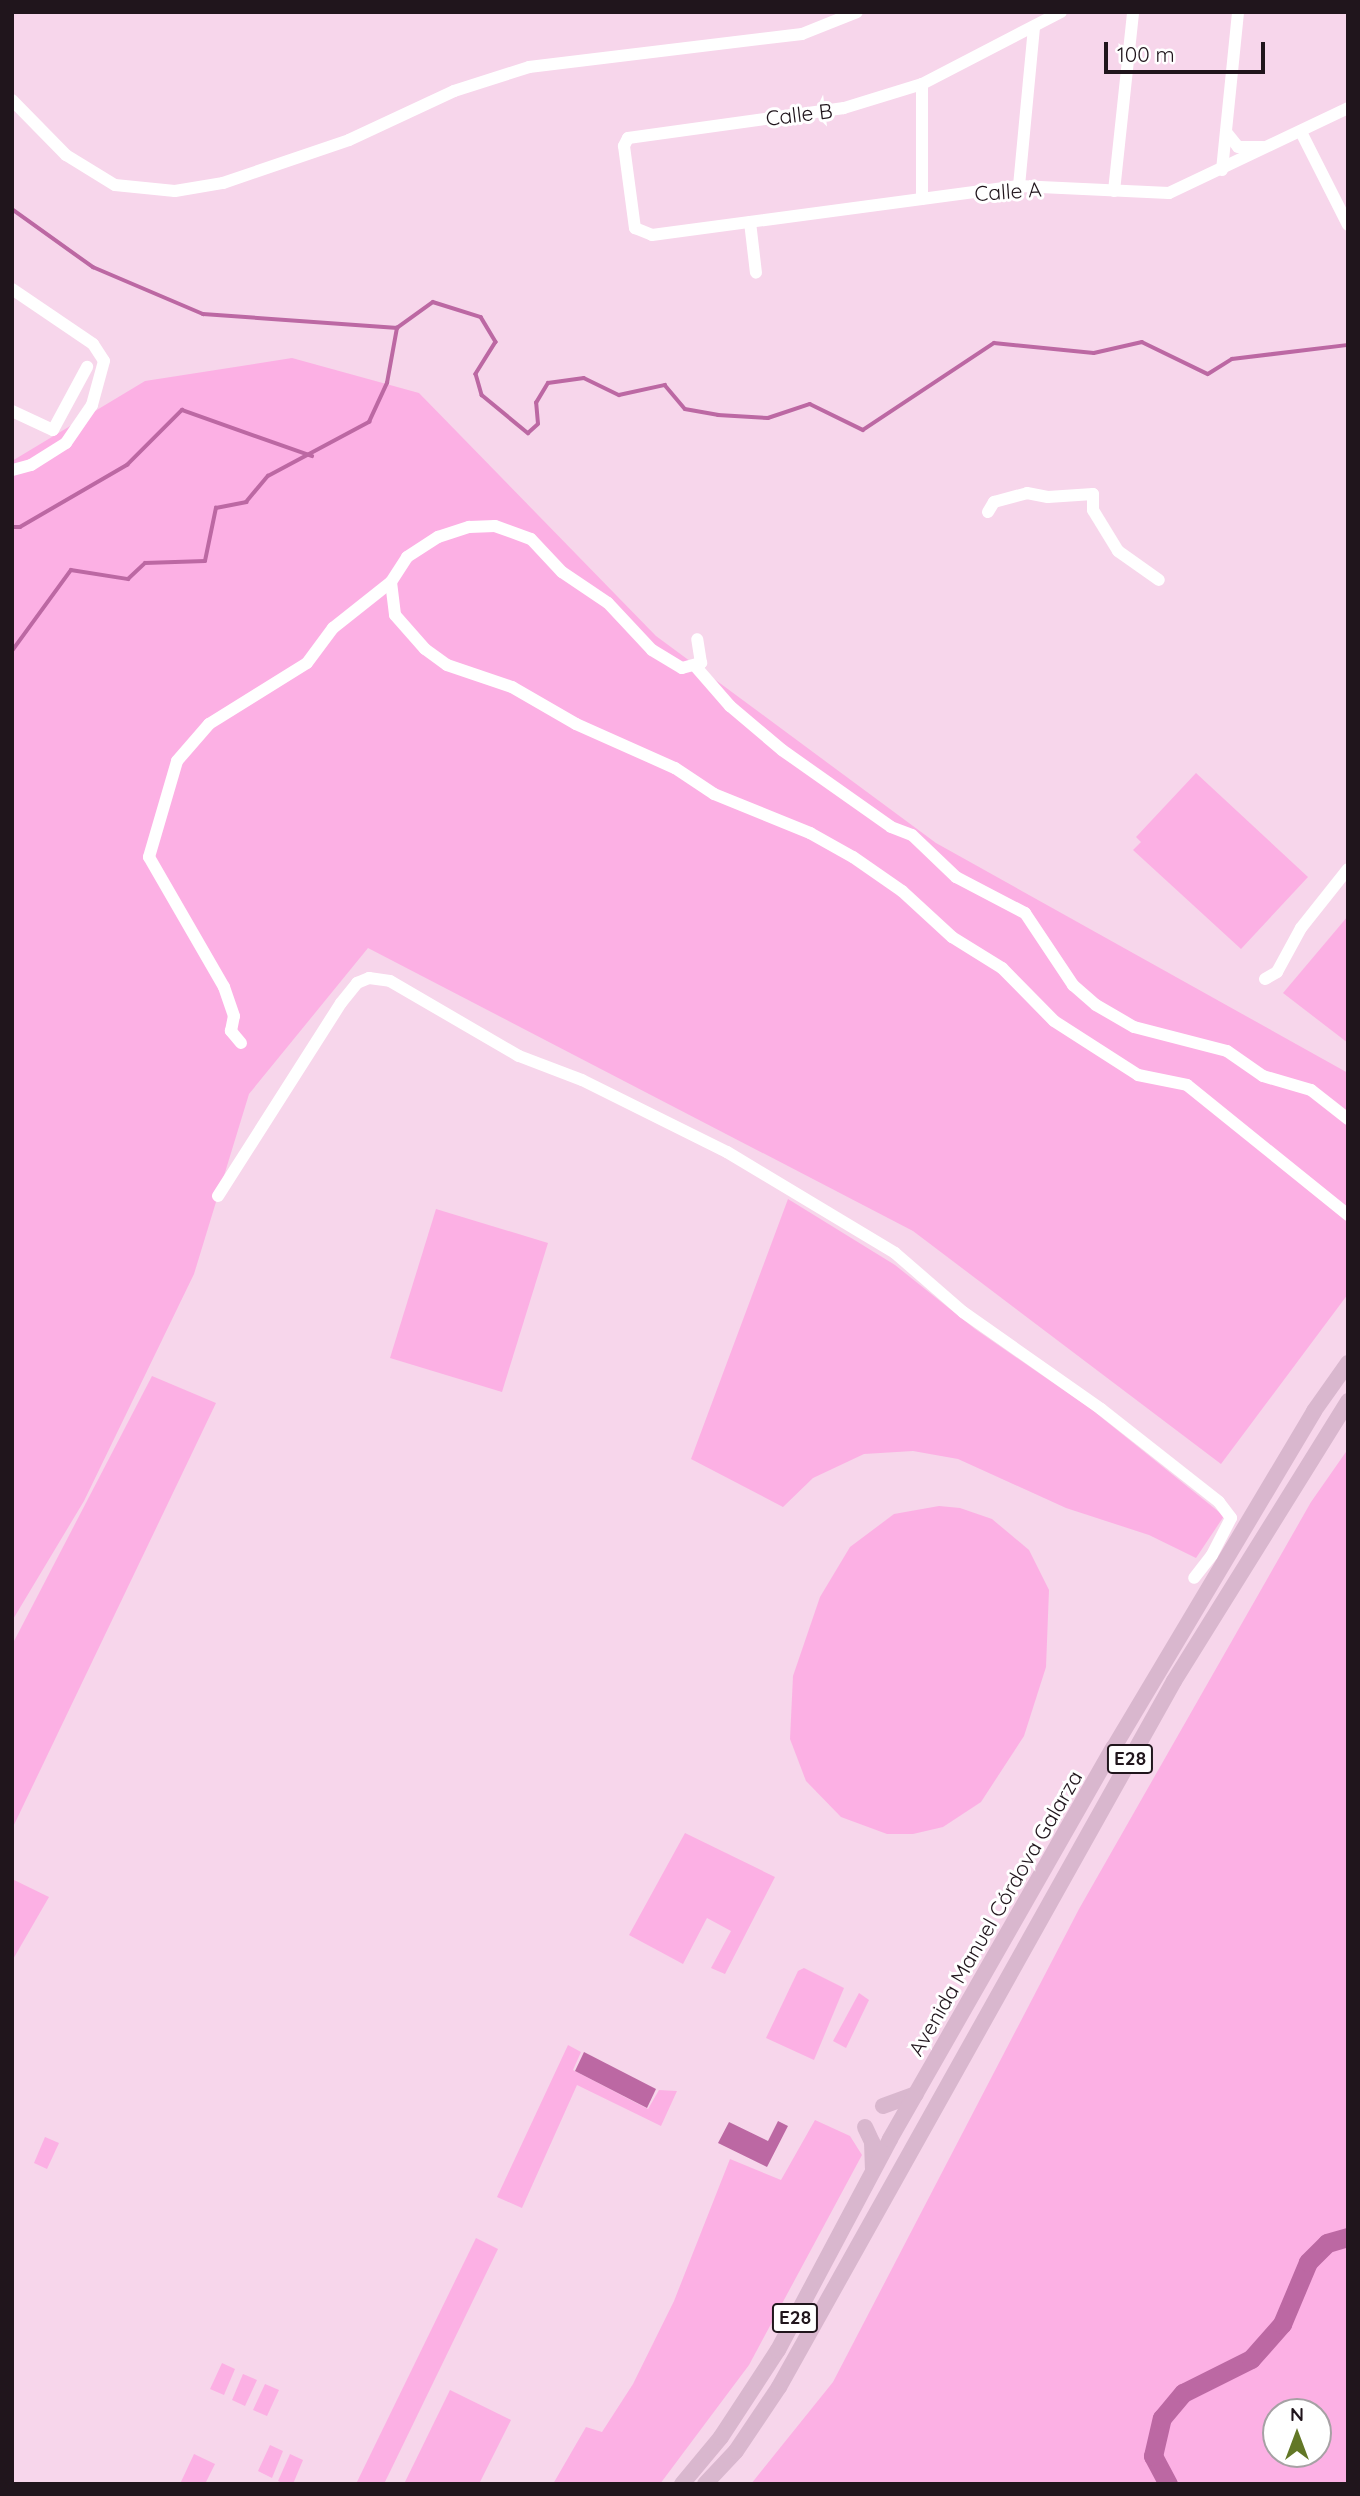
<!DOCTYPE html>
<meta charset="utf-8">
<style>
body{margin:0}
#map{position:relative;width:1360px;height:2496px;overflow:hidden;background:#f7d6eb;font-family:Quicksand,sans-serif}
div>[style]{position:absolute}
[style*='--x']{left:calc(var(--x)*1px);top:calc(var(--y)*1px);width:calc(var(--w)*1px);rotate:calc(var(--a)*1deg)}
.green>*{inset:0;background:#fcb0e4}
.water>*{inset:0;background:#bc68a3}
.stream>*{height:3.5px;margin:-1.75px;padding:0 1.75px;transform-origin:1.75px;border-radius:1.75px;background:#bc68a3}
.river>*{height:19px;margin:-9.5px;padding:0 9.5px;transform-origin:9.5px;border-radius:9.5px;background:#bc68a3}
.minor>*{height:12px;margin:-6px;padding:0 6px;transform-origin:6px;border-radius:6px;background:#fff}
.major>*{height:16px;margin:-8px;padding:0 8px;transform-origin:8px;border-radius:8px;background:#d9b7ce}
span{translate:-50% -50%;white-space:nowrap;text-align:center;line-height:1.15;-webkit-text-stroke:6px #fff;paint-order:stroke}
.shield-label span{padding:2px 5px;background:#fff;border:2px solid;border-radius:5px;-webkit-text-stroke-width:0}
.shield-label{font-size:19px;color:#20151c;font-weight:700}
.street-label{font-size:21px;color:#20151c}
.frame{position:absolute;inset:0;border:14px solid #20151c;pointer-events:none}
.north{position:absolute;left:1262px;top:2398px;width:70px;height:70px;box-sizing:border-box;background:#fff;border:2px solid #a6a1a4;border-radius:50%;rotate:0deg;font-size:19px;font-weight:700;line-height:28px;text-align:center;color:#20151c}
.north::after{content:'';display:block;margin:auto;width:24px;height:32px;background:#627726;clip-path:polygon(50% 0,100% 100%,50% 72%,0 100%)}
.scale{position:absolute;left:1104px;top:42px;width:161px;height:32px;box-sizing:border-box;border:4px solid #20151c;border-top:0;padding-left:9px;font-size:21px;line-height:24px;white-space:nowrap;color:#20151c;-webkit-text-stroke:5px #fff;paint-order:stroke}
</style>
<div id="map">
<div class="green">
<div style="clip-path:polygon(292px 358px,419px 393px,656px 636px,936px 843px,1348px 1073px,1348px 1294px,1221px 1464px,913px 1231px,368px 948px,249px 1094px,194px 1274px,84px 1501px,12px 1621px,12px 461px,145px 381px)"></div>
<div style="clip-path:polygon(1196px 773px,1308px 877px,1241px 949px,1133px 850px,1141px 842px,1136px 837px)"></div>
<div style="clip-path:polygon(1348px 916px,1348px 1043px,1283px 993px)"></div>
<div style="clip-path:polygon(788px 1199px,895px 1265px,975px 1329px,1091px 1409px,1224px 1516px,1196px 1558px,1149px 1535px,1066px 1508px,958px 1459px,913px 1451px,864px 1454px,813px 1478px,783px 1507px,691px 1459px)"></div>
<div style="clip-path:polygon(436px 1209px,548px 1243px,502px 1392px,390px 1358px)"></div>
<div style="clip-path:polygon(152px 1376px,216px 1403px,12px 1829px,12px 1645px)"></div>
<div style="clip-path:polygon(evenodd,1348px 1449px,1348px 2484px,751px 2484px,833px 2382px,1079px 1909px,1311px 1502px,1348px 1449px,1276px 2412px,1318px 2412px,1318px 2454px,1276px 2454px,1276px 2412px)"></div>
<div style="clip-path:polygon(939px 1506px,960px 1508px,992px 1519px,1029px 1550px,1049px 1590px,1046px 1667px,1024px 1736px,981px 1802px,943px 1827px,913px 1834px,887px 1834px,841px 1817px,806px 1781px,790px 1739px,793px 1676px,820px 1597px,850px 1547px,894px 1514px)"></div>
<div style="clip-path:polygon(685px 1833px,775px 1877px,725px 1974px,711px 1968px,731px 1931px,707px 1918px,683px 1964px,629px 1935px)"></div>
<div style="clip-path:polygon(12px 1879px,49px 1897px,12px 1961px)"></div>
<div style="clip-path:polygon(804px 1968px,844px 1988px,814px 2060px,766px 2038px,798px 1971px)"></div>
<div style="clip-path:polygon(859px 1993px,869px 2000px,846px 2048px,833px 2041px)"></div>
<div style="clip-path:polygon(568px 2045px,581px 2052px,573px 2070px,648px 2109px,659px 2090px,677px 2091px,661px 2126px,577px 2085px,522px 2208px,497px 2197px)"></div>
<div style="clip-path:polygon(815px 2120px,850px 2136px,862px 2155px,749px 2365px,660px 2484px,553px 2484px,586px 2427px,602px 2432px,633px 2384px,674px 2301px,730px 2159px,781px 2180px)"></div>
<div style="clip-path:polygon(45px 2137px,59px 2143px,47px 2169px,34px 2163px)"></div>
<div style="clip-path:polygon(476px 2238px,498px 2249px,384px 2484px,356px 2484px)"></div>
<div style="clip-path:polygon(222px 2363px,235px 2369px,224px 2395px,210px 2389px)"></div>
<div style="clip-path:polygon(243px 2374px,257px 2380px,245px 2406px,232px 2400px)"></div>
<div style="clip-path:polygon(265px 2384px,279px 2390px,267px 2416px,253px 2410px)"></div>
<div style="clip-path:polygon(450px 2390px,511px 2420px,479px 2484px,404px 2484px)"></div>
<div style="clip-path:polygon(270px 2445px,283px 2451px,272px 2478px,258px 2471px)"></div>
<div style="clip-path:polygon(194px 2454px,215px 2464px,205px 2484px,180px 2484px)"></div>
<div style="clip-path:polygon(290px 2454px,303px 2460px,293px 2484px,285px 2484px,278px 2481px)"></div>
</div>
<div class="water">
<div style="clip-path:polygon(584px 2052px,656px 2089px,647px 2108px,575px 2071px)"></div>
<div style="clip-path:polygon(778px 2121px,788px 2126px,767px 2167px,718px 2143px,729px 2122px,768px 2141px)"></div>
</div>
<div class="stream">
<div style="--x:12;--y:209;--w:100;--a:35.6"></div>
<div style="--x:93;--y:267;--w:120;--a:23.1"></div>
<div style="--x:203;--y:314;--w:195;--a:4.1"></div>
<div style="--x:397;--y:328;--w:44;--a:-35.8"></div>
<div style="--x:433;--y:302;--w:50;--a:17.4"></div>
<div style="--x:481;--y:317;--w:29;--a:59"></div>
<div style="--x:496;--y:342;--w:38;--a:122"></div>
<div style="--x:476;--y:374;--w:22;--a:74"></div>
<div style="--x:482;--y:395;--w:60;--a:39.6"></div>
<div style="--x:528;--y:433;--w:13;--a:-42"></div>
<div style="--x:538;--y:424;--w:21;--a:-95"></div>
<div style="--x:536;--y:403;--w:23;--a:-59"></div>
<div style="--x:548;--y:383;--w:36;--a:-8"></div>
<div style="--x:584;--y:378;--w:39;--a:26"></div>
<div style="--x:619;--y:395;--w:47;--a:-12.3"></div>
<div style="--x:665;--y:385;--w:31;--a:50"></div>
<div style="--x:685;--y:409;--w:34;--a:10"></div>
<div style="--x:718;--y:415;--w:50;--a:3.4"></div>
<div style="--x:768;--y:418;--w:44;--a:-18.4"></div>
<div style="--x:810;--y:404;--w:59;--a:26.1"></div>
<div style="--x:863;--y:430;--w:157;--a:-33.6"></div>
<div style="--x:994;--y:343;--w:100;--a:5.7"></div>
<div style="--x:1094;--y:353;--w:49;--a:-12.9"></div>
<div style="--x:1142;--y:342;--w:73;--a:25.9"></div>
<div style="--x:1208;--y:374;--w:28;--a:-32"></div>
<div style="--x:1232;--y:359;--w:117;--a:-6.9"></div>
<div style="--x:12;--y:527;--w:8;--a:0"></div>
<div style="--x:20;--y:527;--w:124;--a:-30.1"></div>
<div style="--x:127;--y:465;--w:78;--a:-45"></div>
<div style="--x:182;--y:410;--w:138;--a:19.5"></div>
<div style="--x:12;--y:651;--w:100;--a:-53.9"></div>
<div style="--x:71;--y:570;--w:58;--a:9"></div>
<div style="--x:128;--y:579;--w:23;--a:-43"></div>
<div style="--x:145;--y:563;--w:60;--a:-1.9"></div>
<div style="--x:205;--y:561;--w:54;--a:-78.3"></div>
<div style="--x:216;--y:508;--w:31;--a:-11"></div>
<div style="--x:246;--y:502;--w:34;--a:-50"></div>
<div style="--x:268;--y:476;--w:115;--a:-28.1"></div>
<div style="--x:369;--y:422;--w:43;--a:-65.2"></div>
<div style="--x:387;--y:383;--w:56;--a:-79.7"></div>
</div>
<div class="river">
<div style="--x:1168;--y:2484;--w:32;--a:-118"></div>
<div style="--x:1153;--y:2456;--w:39;--a:-77"></div>
<div style="--x:1162;--y:2418;--w:33;--a:-50"></div>
<div style="--x:1183;--y:2393;--w:76;--a:-26.6"></div>
<div style="--x:1251;--y:2359;--w:47;--a:-48.5"></div>
<div style="--x:1282;--y:2324;--w:67;--a:-67.2"></div>
<div style="--x:1308;--y:2262;--w:27;--a:-45"></div>
<div style="--x:1327;--y:2243;--w:22;--a:-16"></div>
</div>
<div class="minor">
<div style="--x:1061;--y:12;--w:157;--a:152.6"></div>
<div style="--x:922;--y:84;--w:82;--a:162.9"></div>
<div style="--x:844;--y:108;--w:218;--a:172.1"></div>
<div style="--x:628;--y:138;--w:9;--a:117"></div>
<div style="--x:624;--y:146;--w:83;--a:82.4"></div>
<div style="--x:635;--y:228;--w:18;--a:22"></div>
<div style="--x:652;--y:235;--w:370;--a:-7.6"></div>
<div style="--x:1019;--y:186;--w:150;--a:2.7"></div>
<div style="--x:1169;--y:193;--w:198;--a:-25.4"></div>
<div style="--x:922;--y:84;--w:115;--a:90"></div>
<div style="--x:12;--y:100;--w:77;--a:45.5"></div>
<div style="--x:66;--y:155;--w:57;--a:31.5"></div>
<div style="--x:115;--y:185;--w:60;--a:5.7"></div>
<div style="--x:175;--y:191;--w:49;--a:-9.5"></div>
<div style="--x:223;--y:183;--w:133;--a:-18.8"></div>
<div style="--x:349;--y:140;--w:116;--a:-25"></div>
<div style="--x:454;--y:91;--w:79;--a:-17.7"></div>
<div style="--x:529;--y:67;--w:275;--a:-6.9"></div>
<div style="--x:802;--y:34;--w:59;--a:-21.8"></div>
<div style="--x:1226;--y:132;--w:19;--a:51"></div>
<div style="--x:1238;--y:147;--w:25;--a:0"></div>
<div style="--x:1301;--y:132;--w:104;--a:63.2"></div>
<div style="--x:1222;--y:170;--w:159;--a:-84.2"></div>
<div style="--x:1019;--y:186;--w:159;--a:-84.6"></div>
<div style="--x:1114;--y:191;--w:180;--a:-83.9"></div>
<div style="--x:750;--y:222;--w:51;--a:83.3"></div>
<div style="--x:12;--y:289;--w:98;--a:34.2"></div>
<div style="--x:93;--y:344;--w:20;--a:57"></div>
<div style="--x:104;--y:361;--w:46;--a:105.3"></div>
<div style="--x:92;--y:405;--w:46;--a:124.4"></div>
<div style="--x:66;--y:443;--w:41;--a:147.8"></div>
<div style="--x:31;--y:465;--w:20;--a:165"></div>
<div style="--x:12;--y:411;--w:45;--a:24.9"></div>
<div style="--x:53;--y:430;--w:72;--a:-61.6"></div>
<div style="--x:988;--y:512;--w:12;--a:-59"></div>
<div style="--x:994;--y:502;--w:34;--a:-15"></div>
<div style="--x:1027;--y:493;--w:21;--a:11"></div>
<div style="--x:1048;--y:497;--w:45;--a:-3.8"></div>
<div style="--x:1093;--y:494;--w:16;--a:90"></div>
<div style="--x:1093;--y:510;--w:48;--a:58.6"></div>
<div style="--x:1118;--y:551;--w:50;--a:35.3"></div>
<div style="--x:391;--y:582;--w:33;--a:83"></div>
<div style="--x:395;--y:615;--w:45;--a:48.6"></div>
<div style="--x:425;--y:649;--w:27;--a:36"></div>
<div style="--x:447;--y:665;--w:69;--a:18.7"></div>
<div style="--x:512;--y:687;--w:74;--a:30"></div>
<div style="--x:576;--y:724;--w:108;--a:24"></div>
<div style="--x:675;--y:768;--w:47;--a:33.7"></div>
<div style="--x:714;--y:794;--w:104;--a:22.1"></div>
<div style="--x:810;--y:833;--w:49;--a:29.2"></div>
<div style="--x:853;--y:857;--w:60;--a:34.8"></div>
<div style="--x:902;--y:891;--w:68;--a:42.6"></div>
<div style="--x:952;--y:937;--w:59;--a:31.8"></div>
<div style="--x:1002;--y:968;--w:74;--a:45.5"></div>
<div style="--x:1054;--y:1021;--w:100;--a:32.7"></div>
<div style="--x:1138;--y:1075;--w:50;--a:11.5"></div>
<div style="--x:1187;--y:1085;--w:207;--a:38.9"></div>
<div style="--x:696;--y:667;--w:52;--a:48.9"></div>
<div style="--x:730;--y:706;--w:68;--a:40.2"></div>
<div style="--x:782;--y:750;--w:133;--a:35.2"></div>
<div style="--x:891;--y:827;--w:22;--a:21"></div>
<div style="--x:912;--y:835;--w:61;--a:43.7"></div>
<div style="--x:956;--y:877;--w:78;--a:27.6"></div>
<div style="--x:1025;--y:913;--w:87;--a:56.3"></div>
<div style="--x:1073;--y:985;--w:30;--a:41"></div>
<div style="--x:1096;--y:1005;--w:44;--a:30.1"></div>
<div style="--x:1134;--y:1027;--w:96;--a:14.5"></div>
<div style="--x:1227;--y:1051;--w:44;--a:34.8"></div>
<div style="--x:1263;--y:1076;--w:50;--a:16.3"></div>
<div style="--x:1311;--y:1090;--w:47;--a:38.1"></div>
<div style="--x:1265;--y:979;--w:14;--a:-30"></div>
<div style="--x:1277;--y:972;--w:50;--a:-61.4"></div>
<div style="--x:1301;--y:928;--w:75;--a:-51.5"></div>
<div style="--x:241;--y:1043;--w:16;--a:-130"></div>
<div style="--x:231;--y:1031;--w:15;--a:-79"></div>
<div style="--x:234;--y:1016;--w:31;--a:-109"></div>
<div style="--x:224;--y:987;--w:150;--a:-120"></div>
<div style="--x:149;--y:857;--w:100;--a:-73.7"></div>
<div style="--x:177;--y:761;--w:49;--a:-49.1"></div>
<div style="--x:209;--y:724;--w:115;--a:-31.9"></div>
<div style="--x:307;--y:663;--w:44;--a:-53.4"></div>
<div style="--x:333;--y:628;--w:74;--a:-38.4"></div>
<div style="--x:391;--y:582;--w:30;--a:-57"></div>
<div style="--x:407;--y:557;--w:37;--a:-33"></div>
<div style="--x:438;--y:537;--w:33;--a:-18"></div>
<div style="--x:469;--y:527;--w:26;--a:-2"></div>
<div style="--x:495;--y:526;--w:38;--a:20"></div>
<div style="--x:531;--y:539;--w:45;--a:46.8"></div>
<div style="--x:562;--y:572;--w:55;--a:34"></div>
<div style="--x:608;--y:603;--w:64;--a:46.9"></div>
<div style="--x:652;--y:650;--w:35;--a:31"></div>
<div style="--x:682;--y:668;--w:20;--a:-15"></div>
<div style="--x:701;--y:663;--w:24;--a:-99"></div>
<div style="--x:218;--y:1196;--w:229;--a:-57.5"></div>
<div style="--x:341;--y:1003;--w:26;--a:-51"></div>
<div style="--x:357;--y:983;--w:13;--a:-23"></div>
<div style="--x:369;--y:978;--w:21;--a:8"></div>
<div style="--x:390;--y:981;--w:149;--a:30.2"></div>
<div style="--x:519;--y:1056;--w:67;--a:20.9"></div>
<div style="--x:582;--y:1080;--w:162;--a:26.4"></div>
<div style="--x:727;--y:1152;--w:196;--a:31"></div>
<div style="--x:895;--y:1253;--w:90;--a:40.9"></div>
<div style="--x:963;--y:1312;--w:169;--a:35.1"></div>
<div style="--x:1101;--y:1409;--w:150;--a:38.2"></div>
<div style="--x:1219;--y:1502;--w:20;--a:53"></div>
<div style="--x:1231;--y:1518;--w:42;--a:117.2"></div>
<div style="--x:1212;--y:1555;--w:29;--a:128"></div>
</div>
<div class="major">
<div style="--x:883;--y:2106;--w:35;--a:-20"></div>
<div style="--x:865;--y:2127;--w:17;--a:65"></div>
<div style="--x:872;--y:2142;--w:26;--a:88"></div>
<div style="--x:682;--y:2484;--w:61;--a:-50.3"></div>
<div style="--x:721;--y:2437;--w:104;--a:-56.8"></div>
<div style="--x:778;--y:2350;--w:239;--a:-62"></div>
<div style="--x:890;--y:2139;--w:451;--a:-60.3"></div>
<div style="--x:1114;--y:1747;--w:391;--a:-59.2"></div>
<div style="--x:1314;--y:1411;--w:59;--a:-54.7"></div>
<div style="--x:705;--y:2484;--w:45;--a:-46.8"></div>
<div style="--x:736;--y:2451;--w:77;--a:-56.1"></div>
<div style="--x:779;--y:2387;--w:809;--a:-60.77"></div>
<div style="--x:1174;--y:1681;--w:330;--a:-58.1"></div>
</div>
<div class="shield-label">
<span style="left:1130px;top:1759px">E28</span>
<span style="left:795px;top:2318px">E28</span>
</div>
<div class="street-label">
<span style="left:799px;top:114px;rotate:-7deg">Calle B</span>
<span style="left:1008px;top:191px;rotate:-4deg">Calle A</span>
<span style="left:995px;top:1913px;rotate:-60deg">Avenida Manuel Córdova Galarza</span>
</div>
<div class="frame"></div>
<div class="north">N</div>
<div class="scale">100 m</div>
</div>
